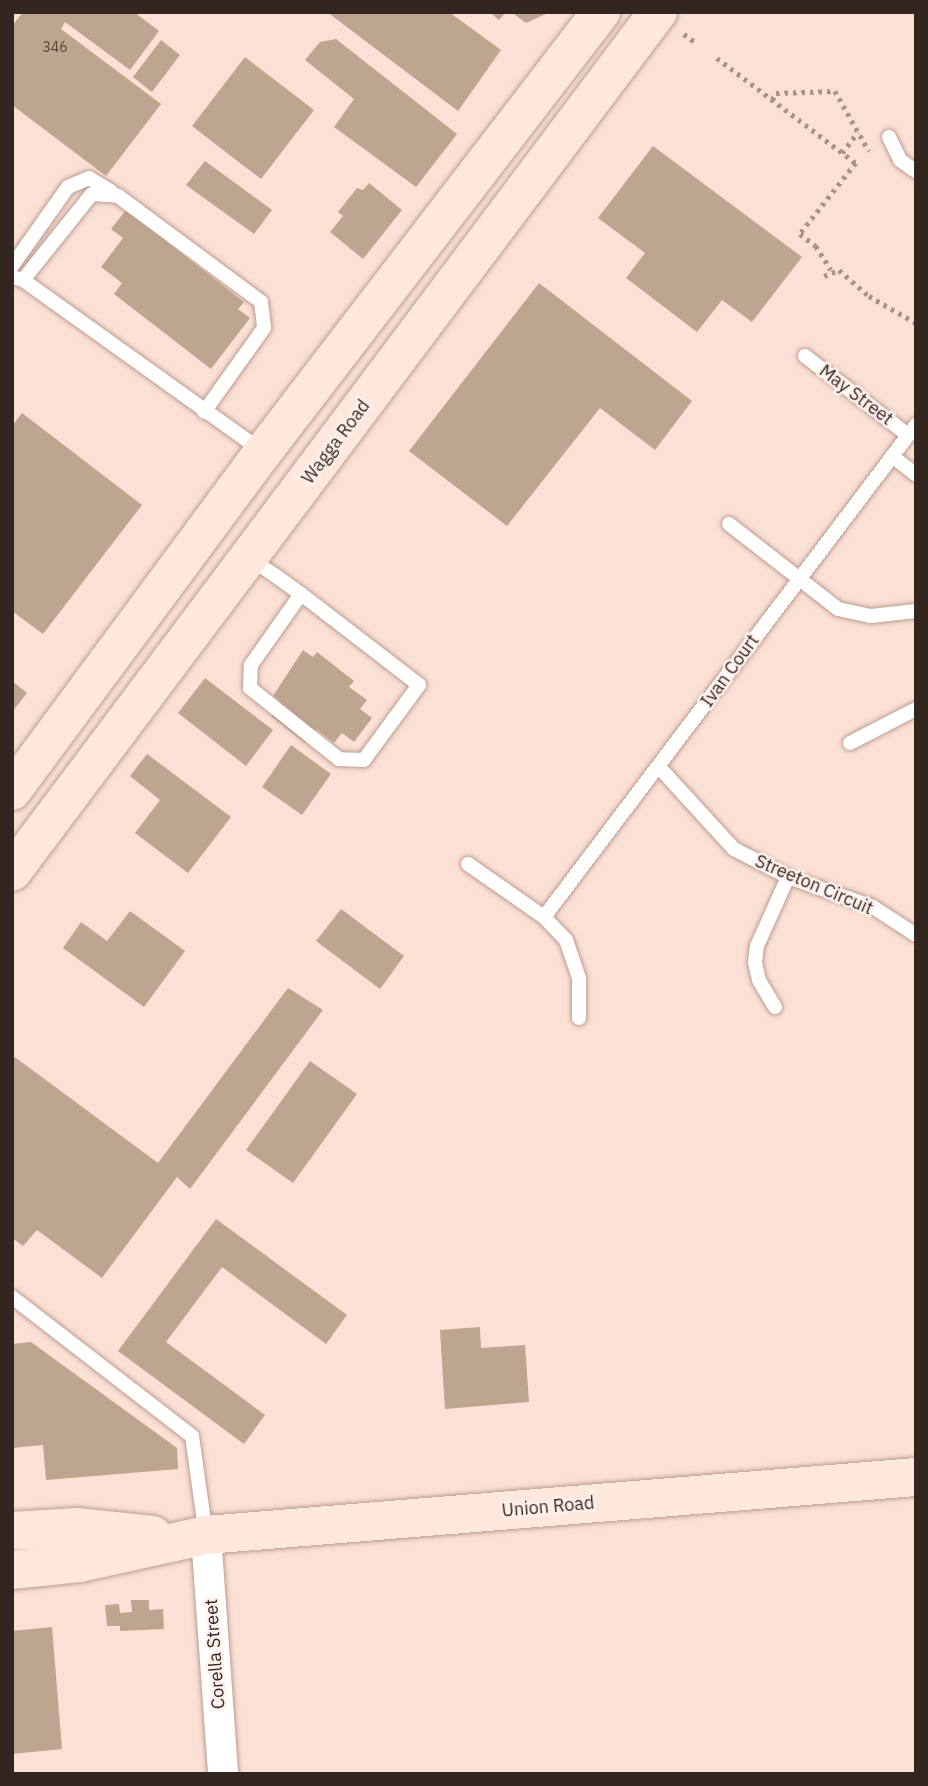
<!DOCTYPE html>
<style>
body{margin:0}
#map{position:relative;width:928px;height:1786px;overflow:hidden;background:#fbe0d5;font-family:"IBM Plex Sans",sans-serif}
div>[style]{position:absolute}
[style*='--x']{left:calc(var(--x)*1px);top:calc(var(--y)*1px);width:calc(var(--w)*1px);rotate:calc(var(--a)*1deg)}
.building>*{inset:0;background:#bda68f}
.path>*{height:4.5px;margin-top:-2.25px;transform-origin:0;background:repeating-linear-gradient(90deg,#a79289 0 3.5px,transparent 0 8.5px)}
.roads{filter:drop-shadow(0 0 2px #bd9d90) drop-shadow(0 0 2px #bd9d90)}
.lane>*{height:14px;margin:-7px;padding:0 7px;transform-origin:7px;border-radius:7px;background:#fff}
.street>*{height:30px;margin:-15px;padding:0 15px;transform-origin:15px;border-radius:15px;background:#fff}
.secondary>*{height:38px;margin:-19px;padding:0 19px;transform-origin:19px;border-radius:19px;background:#fee8dd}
span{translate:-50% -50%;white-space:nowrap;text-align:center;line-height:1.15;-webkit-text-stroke:5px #fff1eb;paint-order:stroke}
.number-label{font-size:14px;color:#56463c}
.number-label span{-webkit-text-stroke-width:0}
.street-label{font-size:18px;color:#332621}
.frame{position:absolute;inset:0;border:14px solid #332621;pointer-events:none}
</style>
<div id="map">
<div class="building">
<div style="clip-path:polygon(23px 12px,134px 12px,159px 31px,130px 70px,65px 22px,61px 29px,161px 104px,106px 176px,12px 105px,12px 26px)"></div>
<div style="clip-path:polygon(327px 12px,449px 12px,501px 50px,458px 111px)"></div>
<div style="clip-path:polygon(489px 12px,506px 12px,499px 20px)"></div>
<div style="clip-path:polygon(511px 12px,550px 12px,526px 23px)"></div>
<div style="clip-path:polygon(336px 39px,457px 134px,416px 187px,334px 127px,354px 99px,305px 60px,320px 42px)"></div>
<div style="clip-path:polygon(161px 40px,180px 55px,152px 92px,133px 77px)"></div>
<div style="clip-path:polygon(245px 57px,314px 110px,261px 179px,192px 126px)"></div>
<div style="clip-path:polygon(653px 146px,802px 257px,752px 322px,722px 300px,697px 332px,626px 278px,645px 253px,598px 218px)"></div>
<div style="clip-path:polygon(205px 161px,272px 210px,254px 234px,186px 185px)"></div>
<div style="clip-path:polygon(369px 183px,402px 210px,363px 259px,330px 232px,343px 216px,338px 212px,357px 188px,363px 190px)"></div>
<div style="clip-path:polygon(126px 210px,244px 302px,238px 309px,250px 318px,211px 369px,114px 294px,122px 283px,101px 267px,123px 238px,111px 229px)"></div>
<div style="clip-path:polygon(539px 283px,692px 401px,655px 450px,600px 408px,507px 526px,409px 451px)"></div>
<div style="clip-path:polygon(22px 413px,142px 505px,43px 634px,12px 611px,12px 426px)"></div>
<div style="clip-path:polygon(303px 650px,313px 657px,317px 652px,354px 681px,349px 687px,367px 700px,360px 709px,372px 718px,354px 742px,342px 733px,334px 743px,316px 729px,305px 743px,271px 716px,281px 702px,273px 696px)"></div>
<div style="clip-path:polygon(205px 678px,273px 730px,246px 766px,178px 713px)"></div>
<div style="clip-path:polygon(12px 681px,27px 693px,12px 712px)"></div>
<div style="clip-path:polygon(291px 745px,331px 774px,302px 815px,262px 787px)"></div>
<div style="clip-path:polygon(147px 754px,231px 817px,188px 873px,135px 833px,160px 800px,130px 776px)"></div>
<div style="clip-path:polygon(341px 909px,404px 956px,380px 989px,316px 941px)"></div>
<div style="clip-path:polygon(130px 911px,185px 951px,144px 1007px,63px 948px,81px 922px,107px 941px)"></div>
<div style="clip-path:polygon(288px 988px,323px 1010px,190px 1189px,177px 1177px,102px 1278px,37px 1230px,23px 1246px,12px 1238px,12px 1055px,158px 1163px)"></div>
<div style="clip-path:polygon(310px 1061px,357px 1094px,293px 1183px,246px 1150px)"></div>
<div style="clip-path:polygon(216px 1219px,347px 1315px,326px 1344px,222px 1267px,166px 1342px,265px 1415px,244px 1444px,118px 1351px)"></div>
<div style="clip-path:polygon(480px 1327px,481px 1348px,525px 1345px,529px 1402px,445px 1409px,440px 1330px)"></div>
<div style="clip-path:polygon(31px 1342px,177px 1448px,178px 1469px,46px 1480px,43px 1445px,12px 1448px,12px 1344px)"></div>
<div style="clip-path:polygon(131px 1600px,149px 1600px,149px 1610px,163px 1609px,164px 1629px,120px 1631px,120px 1626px,107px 1626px,105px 1605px,119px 1604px,120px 1613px,132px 1612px)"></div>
<div style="clip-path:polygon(52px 1627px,62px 1749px,12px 1754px,12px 1631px)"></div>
</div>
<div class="path">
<div style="--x:684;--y:34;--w:14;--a:36"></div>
<div style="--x:717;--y:58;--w:174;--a:37.1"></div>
<div style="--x:856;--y:163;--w:90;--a:128.3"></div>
<div style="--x:800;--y:234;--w:20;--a:37"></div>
<div style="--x:816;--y:246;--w:28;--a:58"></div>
<div style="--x:772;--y:100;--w:8;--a:-60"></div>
<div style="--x:776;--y:93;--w:59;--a:-1.9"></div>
<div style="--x:835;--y:91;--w:69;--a:60.5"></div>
<div style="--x:842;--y:153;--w:26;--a:-53"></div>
<div style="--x:824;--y:276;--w:16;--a:-22"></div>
<div style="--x:839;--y:270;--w:40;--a:41"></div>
<div style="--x:869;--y:296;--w:54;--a:29.9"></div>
</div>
<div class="roads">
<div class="lane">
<div style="--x:889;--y:137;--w:25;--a:64"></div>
<div style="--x:900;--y:160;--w:19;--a:35"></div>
<div style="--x:12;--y:266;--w:97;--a:-54.7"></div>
<div style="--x:68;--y:187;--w:23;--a:-23"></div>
<div style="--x:89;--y:178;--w:26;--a:31"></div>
<div style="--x:12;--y:277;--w:11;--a:15"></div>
<div style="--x:23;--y:280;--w:295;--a:35.6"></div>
<div style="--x:23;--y:280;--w:110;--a:-51.3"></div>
<div style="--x:92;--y:194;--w:26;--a:4"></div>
<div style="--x:118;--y:196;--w:178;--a:36.5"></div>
<div style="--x:261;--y:302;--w:26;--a:83"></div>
<div style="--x:264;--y:328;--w:103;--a:125.5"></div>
<div style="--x:805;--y:356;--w:130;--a:37.5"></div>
<div style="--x:892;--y:456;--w:31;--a:38"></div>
<div style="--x:729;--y:524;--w:138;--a:37.9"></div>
<div style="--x:838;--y:609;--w:34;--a:12"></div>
<div style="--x:871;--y:616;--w:45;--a:-6.3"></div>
<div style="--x:250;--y:559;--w:31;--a:33"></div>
<div style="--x:276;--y:576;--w:31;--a:36"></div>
<div style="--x:301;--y:594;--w:149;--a:37.6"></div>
<div style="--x:419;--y:685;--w:93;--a:126.3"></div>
<div style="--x:364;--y:760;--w:25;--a:-178"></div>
<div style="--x:339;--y:759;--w:114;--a:-141.4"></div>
<div style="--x:250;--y:688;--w:23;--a:-88"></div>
<div style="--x:251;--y:665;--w:87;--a:-54.8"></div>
<div style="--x:850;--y:743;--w:74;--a:-27.3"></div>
<div style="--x:659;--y:767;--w:111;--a:47.6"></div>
<div style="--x:734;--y:849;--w:61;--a:27.4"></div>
<div style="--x:788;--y:877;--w:90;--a:19.4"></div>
<div style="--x:873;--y:907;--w:51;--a:33.1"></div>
<div style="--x:468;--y:864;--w:93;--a:34.9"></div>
<div style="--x:544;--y:917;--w:32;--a:46"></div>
<div style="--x:566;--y:940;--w:40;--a:71.1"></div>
<div style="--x:579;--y:978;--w:40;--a:90"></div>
<div style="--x:544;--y:917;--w:617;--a:-52.91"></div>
<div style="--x:775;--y:1007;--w:31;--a:-121"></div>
<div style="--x:759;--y:980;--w:18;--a:-103"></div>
<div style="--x:755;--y:962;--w:16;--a:-83"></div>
<div style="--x:757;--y:946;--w:76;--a:-65.8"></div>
<div style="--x:12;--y:1297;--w:227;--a:37.7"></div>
<div style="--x:192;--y:1436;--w:100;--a:82"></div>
</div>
<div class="street">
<div style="--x:206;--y:1535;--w:240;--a:85.9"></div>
</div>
<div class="secondary">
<div style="--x:12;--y:791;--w:422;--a:-53.5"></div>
<div style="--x:263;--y:452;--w:555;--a:-52.47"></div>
<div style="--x:12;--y:872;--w:1076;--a:-53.09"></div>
<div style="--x:12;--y:1531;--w:65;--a:-3.5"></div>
<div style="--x:77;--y:1527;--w:76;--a:6"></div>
<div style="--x:12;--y:1570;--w:68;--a:-5.9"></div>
<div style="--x:80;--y:1563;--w:129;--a:-12.5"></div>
<div style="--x:206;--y:1535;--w:712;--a:-4.67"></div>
</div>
</div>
<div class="number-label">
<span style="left:55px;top:47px">346</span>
</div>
<div class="street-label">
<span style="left:856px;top:395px;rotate:37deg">May Street</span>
<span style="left:336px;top:442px;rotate:-53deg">Wagga Road</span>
<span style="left:730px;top:671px;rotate:-54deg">Ivan Court</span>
<span style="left:814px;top:885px;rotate:23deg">Streeton Circuit</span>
<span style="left:548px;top:1507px;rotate:-5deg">Union Road</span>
<span style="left:215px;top:1654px;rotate:-94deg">Corella Street</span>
</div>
<div class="frame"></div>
</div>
